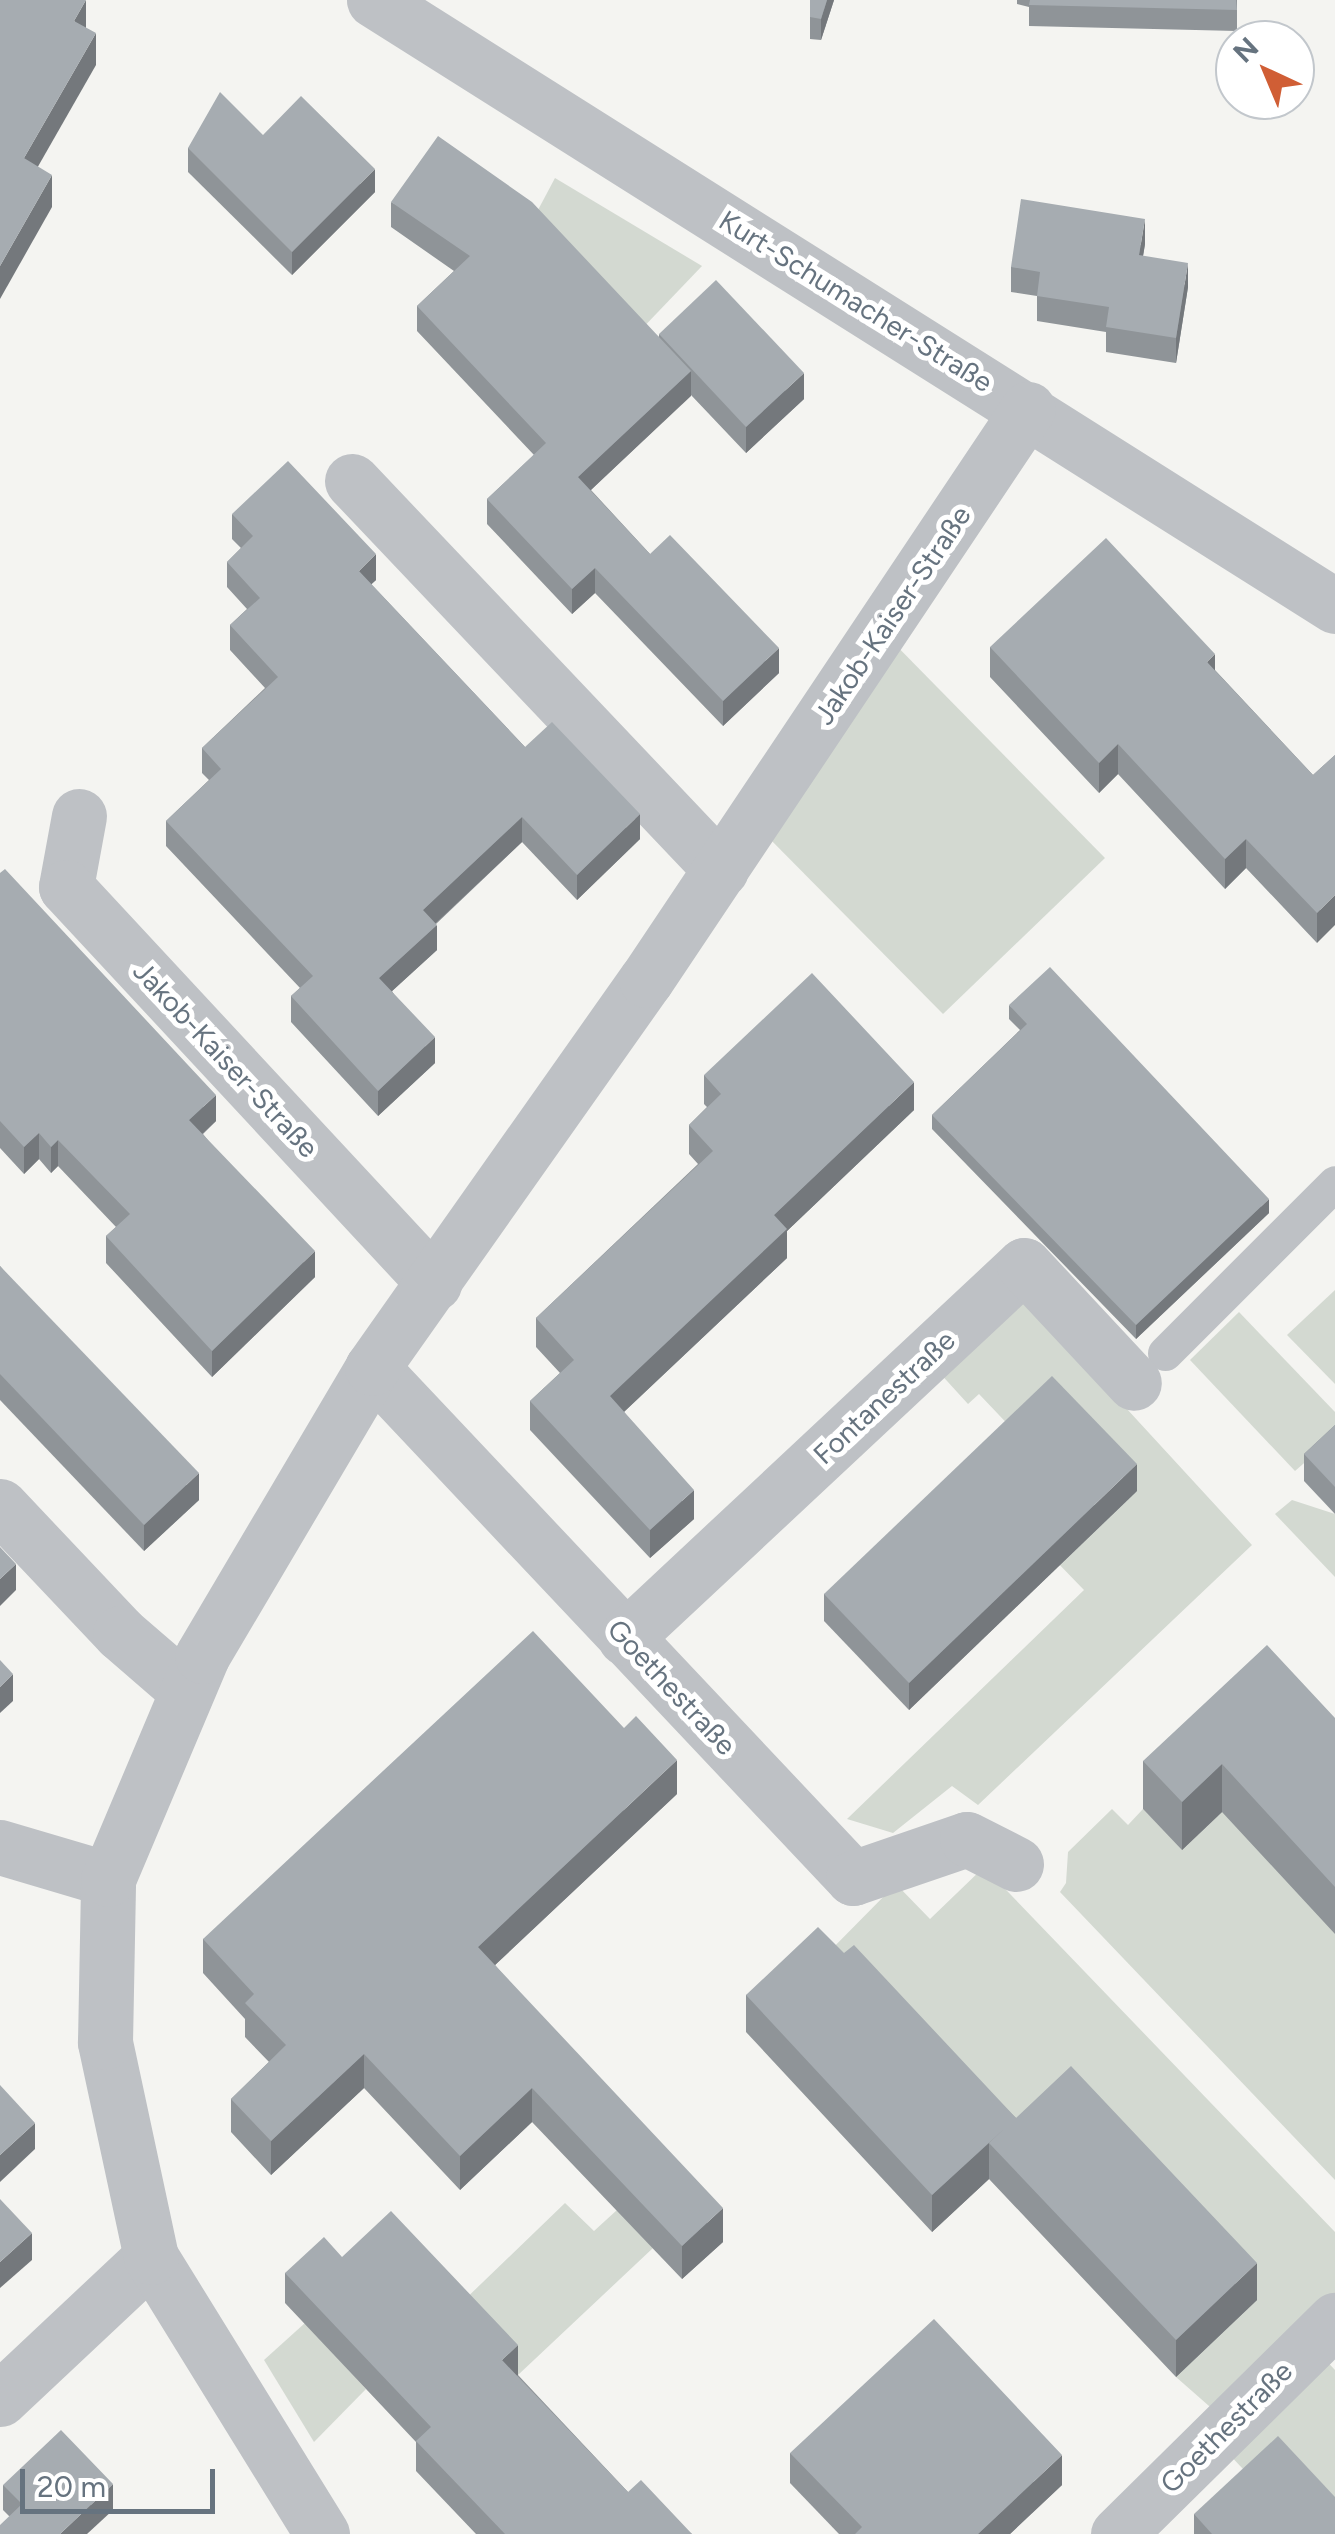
<!DOCTYPE html>
<meta charset="utf-8">
<style>
body{margin:0}
#map{position:relative;width:1335px;height:2534px;overflow:hidden;background:#f4f4f1;font-family:Figtree,sans-serif}
div>[style]{position:absolute}
[style*='--x']{left:calc(var(--x)*1px);top:calc(var(--y)*1px);width:calc(var(--w)*1px);rotate:calc(var(--a)*1deg)}
.green>*{inset:0;background:#d3d9d1}
.service>*{height:35px;margin:-17.5px;padding:0 17.5px;transform-origin:17.5px;border-radius:17.5px;background:#bec1c5}
.minor>*{height:55px;margin:-27.5px;padding:0 27.5px;transform-origin:27.5px;border-radius:27.5px;background:#bec1c5}
.wall>*{inset:0;background:#8f9498}
.shaded-wall>*{inset:0;background:#74787c}
.building>*{inset:0;background:#a6acb1}
span{translate:-50% -50%;white-space:nowrap;text-align:center;line-height:1.15;-webkit-text-stroke:10px #fff;paint-order:stroke}
.street-label{font-size:28px;color:#66737f}
.north{position:absolute;left:1215px;top:20px;width:100px;height:100px;box-sizing:border-box;background:#fff;border:2px solid #c2c7cc;border-radius:50%;rotate:316deg;font-size:28px;font-weight:700;line-height:40px;text-align:center;color:#66737f}
.north::after{content:'';display:block;margin:auto;width:35px;height:45px;background:#d05e35;clip-path:polygon(50% 0,100% 100%,50% 72%,0 100%)}
.scale{position:absolute;left:20px;top:2469px;width:195px;height:45px;box-sizing:border-box;border:5px solid #66737f;border-top:0;padding-left:12px;font-size:30px;line-height:35px;white-space:nowrap;color:#66737f;-webkit-text-stroke:8px #fff;paint-order:stroke}
</style>
<div id="map">
<div class="green">
<div style="clip-path:polygon(555px 178px,702px 266px,635px 336px,530px 225px)"></div>
<div style="clip-path:polygon(882px 631px,1105px 858px,943px 1014px,753px 822px)"></div>
<div style="clip-path:polygon(1335px 1290px,1335px 1384px,1287px 1335px)"></div>
<div style="clip-path:polygon(1024px 1297px,1252px 1545px,978px 1805px,952px 1786px,893px 1833px,847px 1819px,1084px 1590px,1052px 1557px,1080px 1545px,1127px 1485px,1137px 1492px,1053px 1403px,1018px 1435px,979px 1394px,968px 1404px,937px 1370px)"></div>
<div style="clip-path:polygon(1239px 1312px,1335px 1412px,1335px 1436px,1295px 1471px,1190px 1360px)"></div>
<div style="clip-path:polygon(1292px 1500px,1335px 1514px,1335px 1577px,1275px 1514px)"></div>
<div style="clip-path:polygon(1297px 1742px,1335px 1934px,1335px 2180px,1060px 1892px,1066px 1883px,1068px 1852px,1112px 1809px,1128px 1825px,1143px 1809px,1182px 1849px)"></div>
<div style="clip-path:polygon(984px 1867px,1335px 2232px,1335px 2301px,1217px 2413px,1176px 2377px,1244px 2307px,1006px 2164px,818px 1963px,896px 1884px,930px 1919px)"></div>
<div style="clip-path:polygon(565px 2203px,594px 2231px,617px 2210px,653px 2248px,518px 2375px,455px 2309px)"></div>
<div style="clip-path:polygon(305px 2323px,366px 2389px,314px 2442px,264px 2360px)"></div>
<div style="clip-path:polygon(1321px 2355px,1335px 2370px,1335px 2534px,1261px 2488px,1225px 2450px)"></div>
</div>
<div class="service">
<div style="--x:1165;--y:1353;--w:240;--a:-45"></div>
</div>
<div class="minor">
<div style="--x:374;--y:0;--w:1136;--a:32.24"></div>
<div style="--x:352;--y:481;--w:536;--a:46.51"></div>
<div style="--x:79;--y:816;--w:72;--a:100.4"></div>
<div style="--x:66;--y:887;--w:541;--a:47.1"></div>
<div style="--x:372;--y:1368;--w:701;--a:46.68"></div>
<div style="--x:853;--y:1878;--w:120;--a:-18.9"></div>
<div style="--x:967;--y:1839;--w:55;--a:27"></div>
<div style="--x:0;--y:1506;--w:175;--a:46.6"></div>
<div style="--x:120;--y:1633;--w:87;--a:40.8"></div>
<div style="--x:625;--y:1638;--w:546;--a:-43.07"></div>
<div style="--x:1024;--y:1265;--w:161;--a:47"></div>
<div style="--x:0;--y:1847;--w:113;--a:16.5"></div>
<div style="--x:0;--y:2399;--w:207;--a:-43.2"></div>
<div style="--x:322;--y:2534;--w:326;--a:-121.7"></div>
<div style="--x:151;--y:2257;--w:220;--a:-102.1"></div>
<div style="--x:105;--y:2042;--w:163;--a:-88.9"></div>
<div style="--x:108;--y:1879;--w:242;--a:-67.1"></div>
<div style="--x:202;--y:1656;--w:334;--a:-59.4"></div>
<div style="--x:372;--y:1368;--w:475;--a:-54.8"></div>
<div style="--x:646;--y:980;--w:687;--a:-56.22"></div>
<div style="--x:1118;--y:2534;--w:305;--a:-44.6"></div>
</div>
<div class="wall">
<div style="clip-path:polygon(810px 0,834px 0,821px 40px,810px 39px)"></div>
<div style="clip-path:polygon(1017px 0,1237px 0,1237px 31px,1029px 26px,1029px 7px,1017px 4px)"></div>
<div style="clip-path:polygon(263px 135px,375px 192px,292px 275px,188px 172px,188px 148px)"></div>
<div style="clip-path:polygon(391px 202px,659px 337px,659px 334px,804px 399px,746px 453px,691px 395px,591px 490px,650px 554px,779px 673px,723px 726px,595px 593px,572px 614px,487px 524px,487px 499px,534px 455px,417px 331px,417px 306px,454px 271px,391px 227px)"></div>
<div style="clip-path:polygon(1145px 244px,1143px 256px,1188px 287px,1176px 363px,1106px 352px,1106px 332px,1037px 321px,1037px 296px,1011px 292px,1011px 267px)"></div>
<div style="clip-path:polygon(232px 514px,376px 580px,371px 584px,525px 747px,640px 839px,577px 900px,522px 842px,436px 924px,437px 950px,392px 991px,435px 1063px,378px 1116px,291px 1022px,291px 996px,300px 988px,166px 846px,166px 821px,209px 780px,202px 773px,202px 748px,265px 688px,230px 650px,230px 625px,247px 609px,227px 587px,227px 562px,241px 548px,232px 539px)"></div>
<div style="clip-path:polygon(990px 647px,1215px 670px,1313px 775px,1335px 755px,1317px 943px,1246px 868px,1225px 889px,1118px 774px,1099px 793px,990px 677px)"></div>
<div style="clip-path:polygon(0 873px,216px 1121px,203px 1134px,315px 1277px,212px 1377px,106px 1263px,106px 1236px,116px 1227px,58px 1166px,51px 1173px,39px 1159px,24px 1174px,0 1148px)"></div>
<div style="clip-path:polygon(1009px 1005px,1269px 1213px,1136px 1339px,932px 1129px,932px 1115px,1020px 1030px,1009px 1019px)"></div>
<div style="clip-path:polygon(704px 1075px,914px 1110px,787px 1231px,787px 1258px,624px 1412px,694px 1519px,650px 1558px,530px 1430px,530px 1401px,560px 1373px,536px 1347px,536px 1318px,698px 1164px,689px 1154px,689px 1125px,707px 1107px,704px 1104px)"></div>
<div style="clip-path:polygon(0 1266px,199px 1500px,144px 1551px,0 1400px)"></div>
<div style="clip-path:polygon(1335px 1425px,1335px 1514px,1304px 1481px,1304px 1454px)"></div>
<div style="clip-path:polygon(1137px 1491px,909px 1710px,824px 1621px,824px 1594px)"></div>
<div style="clip-path:polygon(1335px 1718px,1335px 1934px,1222px 1812px,1182px 1850px,1143px 1809px,1143px 1761px)"></div>
<div style="clip-path:polygon(677px 1794px,495px 1965px,723px 2242px,682px 2279px,532px 2122px,460px 2190px,364px 2088px,271px 2175px,231px 2132px,231px 2099px,269px 2062px,245px 2037px,245px 2019px,203px 1973px,203px 1939px)"></div>
<div style="clip-path:polygon(844px 1953px,1016px 2118px,1257px 2300px,1176px 2377px,989px 2179px,932px 2232px,746px 2032px,746px 1995px)"></div>
<div style="clip-path:polygon(342px 2257px,518px 2375px,628px 2492px,692px 2534px,476px 2534px,416px 2471px,416px 2442px,285px 2303px,285px 2273px)"></div>
<div style="clip-path:polygon(790px 2453px,1062px 2485px,1010px 2534px,839px 2534px,790px 2483px)"></div>
<div style="clip-path:polygon(3px 2485px,113px 2510px,9px 2516px,3px 2510px)"></div>
<div style="clip-path:polygon(1194px 2514px,1335px 2534px,1194px 2534px)"></div>
</div>
<div class="shaded-wall">
<div style="clip-path:polygon(86px 0,86px 32px,74px 21px)"></div>
<div style="clip-path:polygon(827px 0,834px 0,821px 40px,821px 19px)"></div>
<div style="clip-path:polygon(96px 33px,96px 65px,24px 191px,24px 158px)"></div>
<div style="clip-path:polygon(375px 169px,375px 192px,292px 275px,292px 252px)"></div>
<div style="clip-path:polygon(52px 175px,52px 207px,0 299px,0 266px)"></div>
<div style="clip-path:polygon(1145px 219px,1145px 244px,1139px 280px,1139px 255px)"></div>
<div style="clip-path:polygon(1188px 263px,1188px 287px,1176px 363px,1176px 338px)"></div>
<div style="clip-path:polygon(691px 371px,691px 396px,578px 502px,578px 477px)"></div>
<div style="clip-path:polygon(804px 373px,804px 399px,746px 453px,746px 427px)"></div>
<div style="clip-path:polygon(376px 554px,376px 580px,359px 596px,359px 571px)"></div>
<div style="clip-path:polygon(595px 568px,595px 593px,572px 614px,572px 589px)"></div>
<div style="clip-path:polygon(779px 648px,779px 673px,723px 726px,723px 701px)"></div>
<div style="clip-path:polygon(1215px 654px,1215px 684px,1207px 662px)"></div>
<div style="clip-path:polygon(1118px 744px,1118px 774px,1099px 793px,1099px 763px)"></div>
<div style="clip-path:polygon(640px 814px,640px 839px,577px 900px,577px 875px)"></div>
<div style="clip-path:polygon(522px 817px,522px 842px,423px 935px,423px 910px)"></div>
<div style="clip-path:polygon(1246px 839px,1246px 868px,1225px 889px,1225px 859px)"></div>
<div style="clip-path:polygon(1335px 895px,1335px 925px,1317px 943px,1317px 913px)"></div>
<div style="clip-path:polygon(437px 925px,437px 950px,379px 1003px,379px 978px)"></div>
<div style="clip-path:polygon(435px 1037px,435px 1063px,378px 1116px,378px 1091px)"></div>
<div style="clip-path:polygon(914px 1082px,914px 1110px,787px 1231px,787px 1258px,610px 1425px,610px 1396px,774px 1215px)"></div>
<div style="clip-path:polygon(216px 1095px,216px 1121px,189px 1146px,189px 1120px)"></div>
<div style="clip-path:polygon(39px 1133px,39px 1159px,24px 1174px,24px 1147px)"></div>
<div style="clip-path:polygon(58px 1140px,58px 1166px,51px 1173px,51px 1147px)"></div>
<div style="clip-path:polygon(1269px 1199px,1269px 1213px,1136px 1339px,1136px 1325px)"></div>
<div style="clip-path:polygon(315px 1251px,315px 1277px,212px 1377px,212px 1351px)"></div>
<div style="clip-path:polygon(1137px 1464px,1137px 1491px,909px 1710px,909px 1683px)"></div>
<div style="clip-path:polygon(199px 1473px,199px 1500px,144px 1551px,144px 1525px)"></div>
<div style="clip-path:polygon(694px 1490px,694px 1519px,650px 1558px,650px 1530px)"></div>
<div style="clip-path:polygon(16px 1564px,16px 1590px,0 1606px,0 1579px)"></div>
<div style="clip-path:polygon(13px 1674px,13px 1701px,0 1713px,0 1687px)"></div>
<div style="clip-path:polygon(677px 1760px,677px 1794px,478px 1981px,478px 1947px)"></div>
<div style="clip-path:polygon(1222px 1764px,1222px 1812px,1182px 1850px,1182px 1802px)"></div>
<div style="clip-path:polygon(364px 2054px,364px 2088px,271px 2175px,271px 2141px)"></div>
<div style="clip-path:polygon(532px 2088px,532px 2122px,460px 2190px,460px 2156px)"></div>
<div style="clip-path:polygon(35px 2123px,35px 2149px,0 2182px,0 2155px)"></div>
<div style="clip-path:polygon(989px 2143px,989px 2179px,932px 2232px,932px 2195px)"></div>
<div style="clip-path:polygon(723px 2208px,723px 2242px,682px 2279px,682px 2246px)"></div>
<div style="clip-path:polygon(32px 2233px,32px 2260px,0 2288px,0 2262px)"></div>
<div style="clip-path:polygon(1257px 2263px,1257px 2300px,1176px 2377px,1176px 2340px)"></div>
<div style="clip-path:polygon(518px 2345px,518px 2375px,502px 2390px,502px 2360px)"></div>
<div style="clip-path:polygon(1062px 2455px,1062px 2485px,1010px 2534px,978px 2534px)"></div>
<div style="clip-path:polygon(113px 2484px,113px 2510px,87px 2534px,60px 2534px)"></div>
</div>
<div class="building">
<div style="clip-path:polygon(0 0,86px 0,74px 21px,96px 33px,24px 158px,52px 175px,0 266px)"></div>
<div style="clip-path:polygon(810px 0,827px 0,821px 19px,810px 17px)"></div>
<div style="clip-path:polygon(1030px 0,1236px 0,1237px 10px,1029px 5px)"></div>
<div style="clip-path:polygon(220px 92px,263px 135px,301px 96px,375px 169px,292px 252px,188px 148px)"></div>
<div style="clip-path:polygon(438px 136px,532px 202px,691px 371px,578px 477px,650px 554px,670px 535px,779px 648px,723px 701px,595px 568px,572px 589px,487px 499px,546px 443px,417px 306px,470px 256px,391px 202px)"></div>
<div style="clip-path:polygon(1021px 199px,1145px 219px,1139px 255px,1188px 263px,1176px 338px,1106px 327px,1109px 307px,1037px 296px,1040px 272px,1011px 267px)"></div>
<div style="clip-path:polygon(716px 280px,804px 373px,746px 427px,659px 334px)"></div>
<div style="clip-path:polygon(288px 461px,376px 554px,359px 571px,525px 747px,552px 722px,640px 814px,577px 875px,522px 817px,423px 910px,437px 925px,379px 978px,435px 1037px,378px 1091px,291px 996px,313px 976px,166px 821px,221px 769px,202px 748px,278px 677px,230px 625px,260px 598px,227px 562px,253px 536px,232px 514px)"></div>
<div style="clip-path:polygon(1106px 538px,1215px 654px,1207px 662px,1313px 775px,1335px 755px,1335px 895px,1317px 913px,1246px 839px,1225px 859px,1118px 744px,1099px 763px,990px 647px)"></div>
<div style="clip-path:polygon(5px 869px,216px 1095px,189px 1120px,315px 1251px,212px 1351px,106px 1236px,130px 1214px,58px 1140px,51px 1147px,39px 1133px,24px 1147px,0 1121px,0 873px)"></div>
<div style="clip-path:polygon(1050px 967px,1269px 1199px,1136px 1325px,932px 1115px,1027px 1024px,1009px 1005px)"></div>
<div style="clip-path:polygon(812px 973px,914px 1082px,774px 1215px,787px 1229px,610px 1396px,694px 1490px,650px 1530px,530px 1401px,574px 1360px,536px 1318px,713px 1151px,689px 1125px,721px 1094px,704px 1075px)"></div>
<div style="clip-path:polygon(0 1266px,199px 1473px,144px 1525px,0 1374px)"></div>
<div style="clip-path:polygon(1052px 1376px,1137px 1464px,909px 1683px,824px 1594px)"></div>
<div style="clip-path:polygon(1335px 1425px,1335px 1487px,1304px 1454px)"></div>
<div style="clip-path:polygon(0 1547px,16px 1564px,0 1579px)"></div>
<div style="clip-path:polygon(533px 1631px,624px 1728px,636px 1716px,677px 1760px,478px 1947px,723px 2208px,682px 2246px,532px 2088px,460px 2156px,364px 2054px,271px 2141px,231px 2099px,286px 2045px,245px 2003px,254px 1994px,203px 1939px)"></div>
<div style="clip-path:polygon(1267px 1645px,1335px 1718px,1335px 1887px,1222px 1764px,1182px 1802px,1143px 1761px)"></div>
<div style="clip-path:polygon(0 1660px,13px 1674px,0 1687px)"></div>
<div style="clip-path:polygon(818px 1927px,844px 1953px,854px 1945px,1016px 2118px,1071px 2066px,1257px 2263px,1176px 2340px,989px 2143px,1005px 2128px,932px 2195px,746px 1995px)"></div>
<div style="clip-path:polygon(0 2085px,35px 2123px,0 2155px)"></div>
<div style="clip-path:polygon(0 2199px,32px 2233px,0 2262px)"></div>
<div style="clip-path:polygon(391px 2211px,518px 2345px,502px 2360px,628px 2492px,641px 2480px,692px 2534px,505px 2534px,416px 2441px,431px 2427px,285px 2273px,324px 2237px,342px 2257px)"></div>
<div style="clip-path:polygon(934px 2319px,1062px 2455px,978px 2534px,855px 2534px,862px 2527px,790px 2453px)"></div>
<div style="clip-path:polygon(61px 2430px,113px 2484px,60px 2534px,0 2534px,0 2525px,22px 2504px,3px 2485px)"></div>
<div style="clip-path:polygon(1278px 2436px,1335px 2497px,1335px 2534px,1212px 2534px,1194px 2514px)"></div>
</div>
<div class="street-label">
<span style="left:856px;top:301px;rotate:32deg">Kurt-Schumacher-Straße</span>
<span style="left:892px;top:615px;rotate:-56deg">Jakob-Kaiser-Straße</span>
<span style="left:226px;top:1059px;rotate:47deg">Jakob-Kaiser-Straße</span>
<span style="left:884px;top:1397px;rotate:-43deg">Fontanestraße</span>
<span style="left:672px;top:1687px;rotate:47deg">Goethestraße</span>
<span style="left:1226px;top:2427px;rotate:-45deg">Goethestraße</span>
</div>
<div class="north">N</div>
<div class="scale">20 m</div>
</div>
